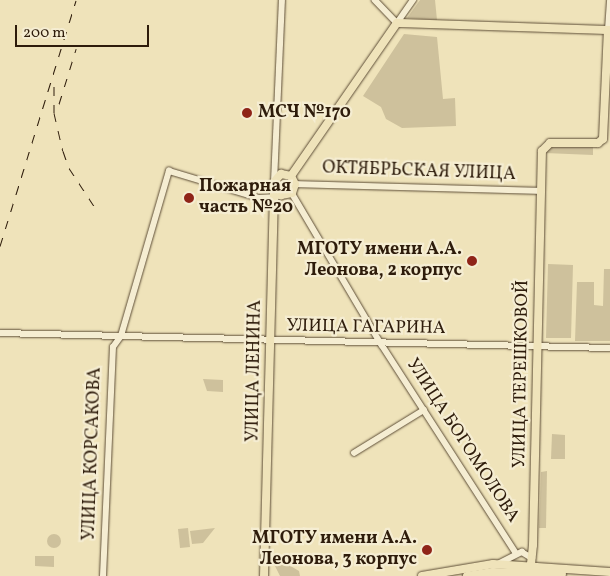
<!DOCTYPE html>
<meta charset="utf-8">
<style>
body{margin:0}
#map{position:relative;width:610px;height:576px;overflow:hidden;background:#efe3ba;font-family:Vollkorn,serif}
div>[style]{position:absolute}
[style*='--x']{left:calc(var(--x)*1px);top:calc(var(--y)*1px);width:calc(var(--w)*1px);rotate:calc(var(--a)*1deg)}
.green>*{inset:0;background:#cec19c}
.round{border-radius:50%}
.roads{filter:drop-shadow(0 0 1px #5e4e37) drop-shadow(0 0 1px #5e4e37)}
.minor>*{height:5.5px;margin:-2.75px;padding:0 2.75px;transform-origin:2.75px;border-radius:2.75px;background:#f5edd2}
.major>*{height:8px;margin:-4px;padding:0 4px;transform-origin:4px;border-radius:4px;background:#efe3ba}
.rail>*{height:1px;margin-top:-0.5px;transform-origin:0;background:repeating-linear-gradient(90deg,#2e1c0b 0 9px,transparent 0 18px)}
.dots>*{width:14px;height:14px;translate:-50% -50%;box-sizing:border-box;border:2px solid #f5edd2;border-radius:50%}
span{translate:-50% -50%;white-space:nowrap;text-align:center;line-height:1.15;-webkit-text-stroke:4.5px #f5edd2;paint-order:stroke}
.poi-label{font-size:18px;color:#2e1c0b;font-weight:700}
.left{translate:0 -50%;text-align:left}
.right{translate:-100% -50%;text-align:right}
.street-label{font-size:18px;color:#2e1c0b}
.scale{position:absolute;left:15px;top:25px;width:134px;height:22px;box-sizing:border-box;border:2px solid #2e1c0b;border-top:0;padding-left:6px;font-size:15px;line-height:18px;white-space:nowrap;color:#2e1c0b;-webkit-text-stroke:4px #f5edd2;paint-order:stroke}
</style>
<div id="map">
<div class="green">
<div style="clip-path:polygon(420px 0,435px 0,437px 20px,407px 18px)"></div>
<div style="clip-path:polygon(404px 34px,437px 37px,443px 99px,455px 98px,456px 126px,402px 128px,386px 119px,381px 107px,363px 96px)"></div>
<div style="clip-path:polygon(593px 145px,593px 155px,545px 153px,548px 146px)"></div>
<div style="clip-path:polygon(548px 264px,573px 265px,571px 338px,546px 338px)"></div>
<div style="clip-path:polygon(604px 269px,610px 269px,610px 341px,575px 341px,577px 282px,594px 282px,594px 305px,603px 306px)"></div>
<div style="clip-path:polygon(203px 379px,223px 380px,223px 392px,207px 391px)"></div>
<div style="clip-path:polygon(552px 434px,565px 435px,565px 459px,551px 459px)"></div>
<div style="clip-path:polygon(547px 471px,546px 528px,539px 528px,541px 472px)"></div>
<div style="clip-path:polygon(188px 528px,190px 547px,180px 548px,178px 529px)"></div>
<div style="clip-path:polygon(215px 528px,203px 543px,192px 544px,190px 531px)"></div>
<div class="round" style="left:47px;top:534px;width:14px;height:14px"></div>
<div style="clip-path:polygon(35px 556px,54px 556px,54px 567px,35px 566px)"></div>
<div style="clip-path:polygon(282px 561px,299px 571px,300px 576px,280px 576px,274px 564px,281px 564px)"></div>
</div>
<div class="roads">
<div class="minor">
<div style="--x:375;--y:0;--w:32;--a:46"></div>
<div style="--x:397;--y:23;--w:28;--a:-55"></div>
<div style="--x:608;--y:30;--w:30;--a:-86"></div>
<div style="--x:274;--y:182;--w:182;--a:-87.5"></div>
<div style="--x:295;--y:184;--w:246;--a:1.6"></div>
<div style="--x:292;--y:193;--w:177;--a:59.4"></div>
<div style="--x:382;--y:345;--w:247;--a:57.2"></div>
<div style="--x:0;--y:333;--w:610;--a:1.41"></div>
<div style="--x:354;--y:453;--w:82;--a:-31.6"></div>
<div style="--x:498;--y:564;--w:27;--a:-27"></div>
<div style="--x:522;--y:552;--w:12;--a:31"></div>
<div style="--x:103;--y:576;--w:229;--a:-87.5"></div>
<div style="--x:113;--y:347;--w:14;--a:-54"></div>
<div style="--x:121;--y:336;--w:172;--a:-73.8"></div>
<div style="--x:169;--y:171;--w:94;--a:16.7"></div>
<div style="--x:259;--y:198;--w:17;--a:-3"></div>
</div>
<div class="major">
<div style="--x:291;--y:176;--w:186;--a:-55.3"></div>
<div style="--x:397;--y:23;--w:213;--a:1.9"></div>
<div style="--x:274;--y:187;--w:11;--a:49"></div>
<div style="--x:281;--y:195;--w:11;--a:-10"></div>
<div style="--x:292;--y:193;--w:9;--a:-72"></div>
<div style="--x:295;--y:184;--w:9;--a:-117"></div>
<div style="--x:524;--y:573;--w:11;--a:-52"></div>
<div style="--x:531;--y:564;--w:19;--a:-84"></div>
<div style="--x:533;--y:545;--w:394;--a:-88.7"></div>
<div style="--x:542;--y:151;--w:11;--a:-45"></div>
<div style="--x:550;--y:143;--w:48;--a:0"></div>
<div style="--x:598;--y:143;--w:6;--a:-39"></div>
<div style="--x:603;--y:139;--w:109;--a:-87.4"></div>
<div style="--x:264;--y:576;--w:394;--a:-88.5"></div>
<div style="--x:274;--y:182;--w:11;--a:-49"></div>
<div style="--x:281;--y:174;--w:10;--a:11"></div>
<div style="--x:422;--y:576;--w:72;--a:-9.6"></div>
<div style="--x:493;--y:564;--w:117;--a:3.9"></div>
<div style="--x:467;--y:576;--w:26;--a:-9"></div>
<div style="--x:493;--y:572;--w:69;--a:1.7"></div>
</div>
</div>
<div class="rail">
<div style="--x:54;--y:86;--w:27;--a:90"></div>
<div style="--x:54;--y:113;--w:39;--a:77"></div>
<div style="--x:63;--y:151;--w:18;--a:71"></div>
<div style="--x:69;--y:168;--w:49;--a:56.6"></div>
<div style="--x:59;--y:104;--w:58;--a:-72.8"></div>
<div style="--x:0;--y:246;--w:257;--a:-72.8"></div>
</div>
<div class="dots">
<div style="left:247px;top:113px;background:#8f2418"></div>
<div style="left:189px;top:198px;background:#8f2418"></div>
<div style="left:472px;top:261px;background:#8f2418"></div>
<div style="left:427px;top:550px;background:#8f2418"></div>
</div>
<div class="poi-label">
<span class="left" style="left:258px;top:113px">МСЧ №170</span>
<span class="left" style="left:199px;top:198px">Пожарная<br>часть №20</span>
<span class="right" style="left:462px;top:261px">МГОТУ имени А.А.<br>Леонова, 2 корпус</span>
<span class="right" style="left:417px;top:550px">МГОТУ имени А.А.<br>Леонова, 3 корпус</span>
</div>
<div class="street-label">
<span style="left:419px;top:172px;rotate:2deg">ОКТЯБРЬСКАЯ УЛИЦА</span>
<span style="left:366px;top:328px;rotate:1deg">УЛИЦА ГАГАРИНА</span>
<span style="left:255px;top:371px;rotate:-89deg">УЛИЦА ЛЕНИНА</span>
<span style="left:522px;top:374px;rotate:-89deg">УЛИЦА ТЕРЕШКОВОЙ</span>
<span style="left:462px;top:441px;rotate:57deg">УЛИЦА БОГОМОЛОВА</span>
<span style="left:93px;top:454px;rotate:-88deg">УЛИЦА КОРСАКОВА</span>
</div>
<div class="scale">200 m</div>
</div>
